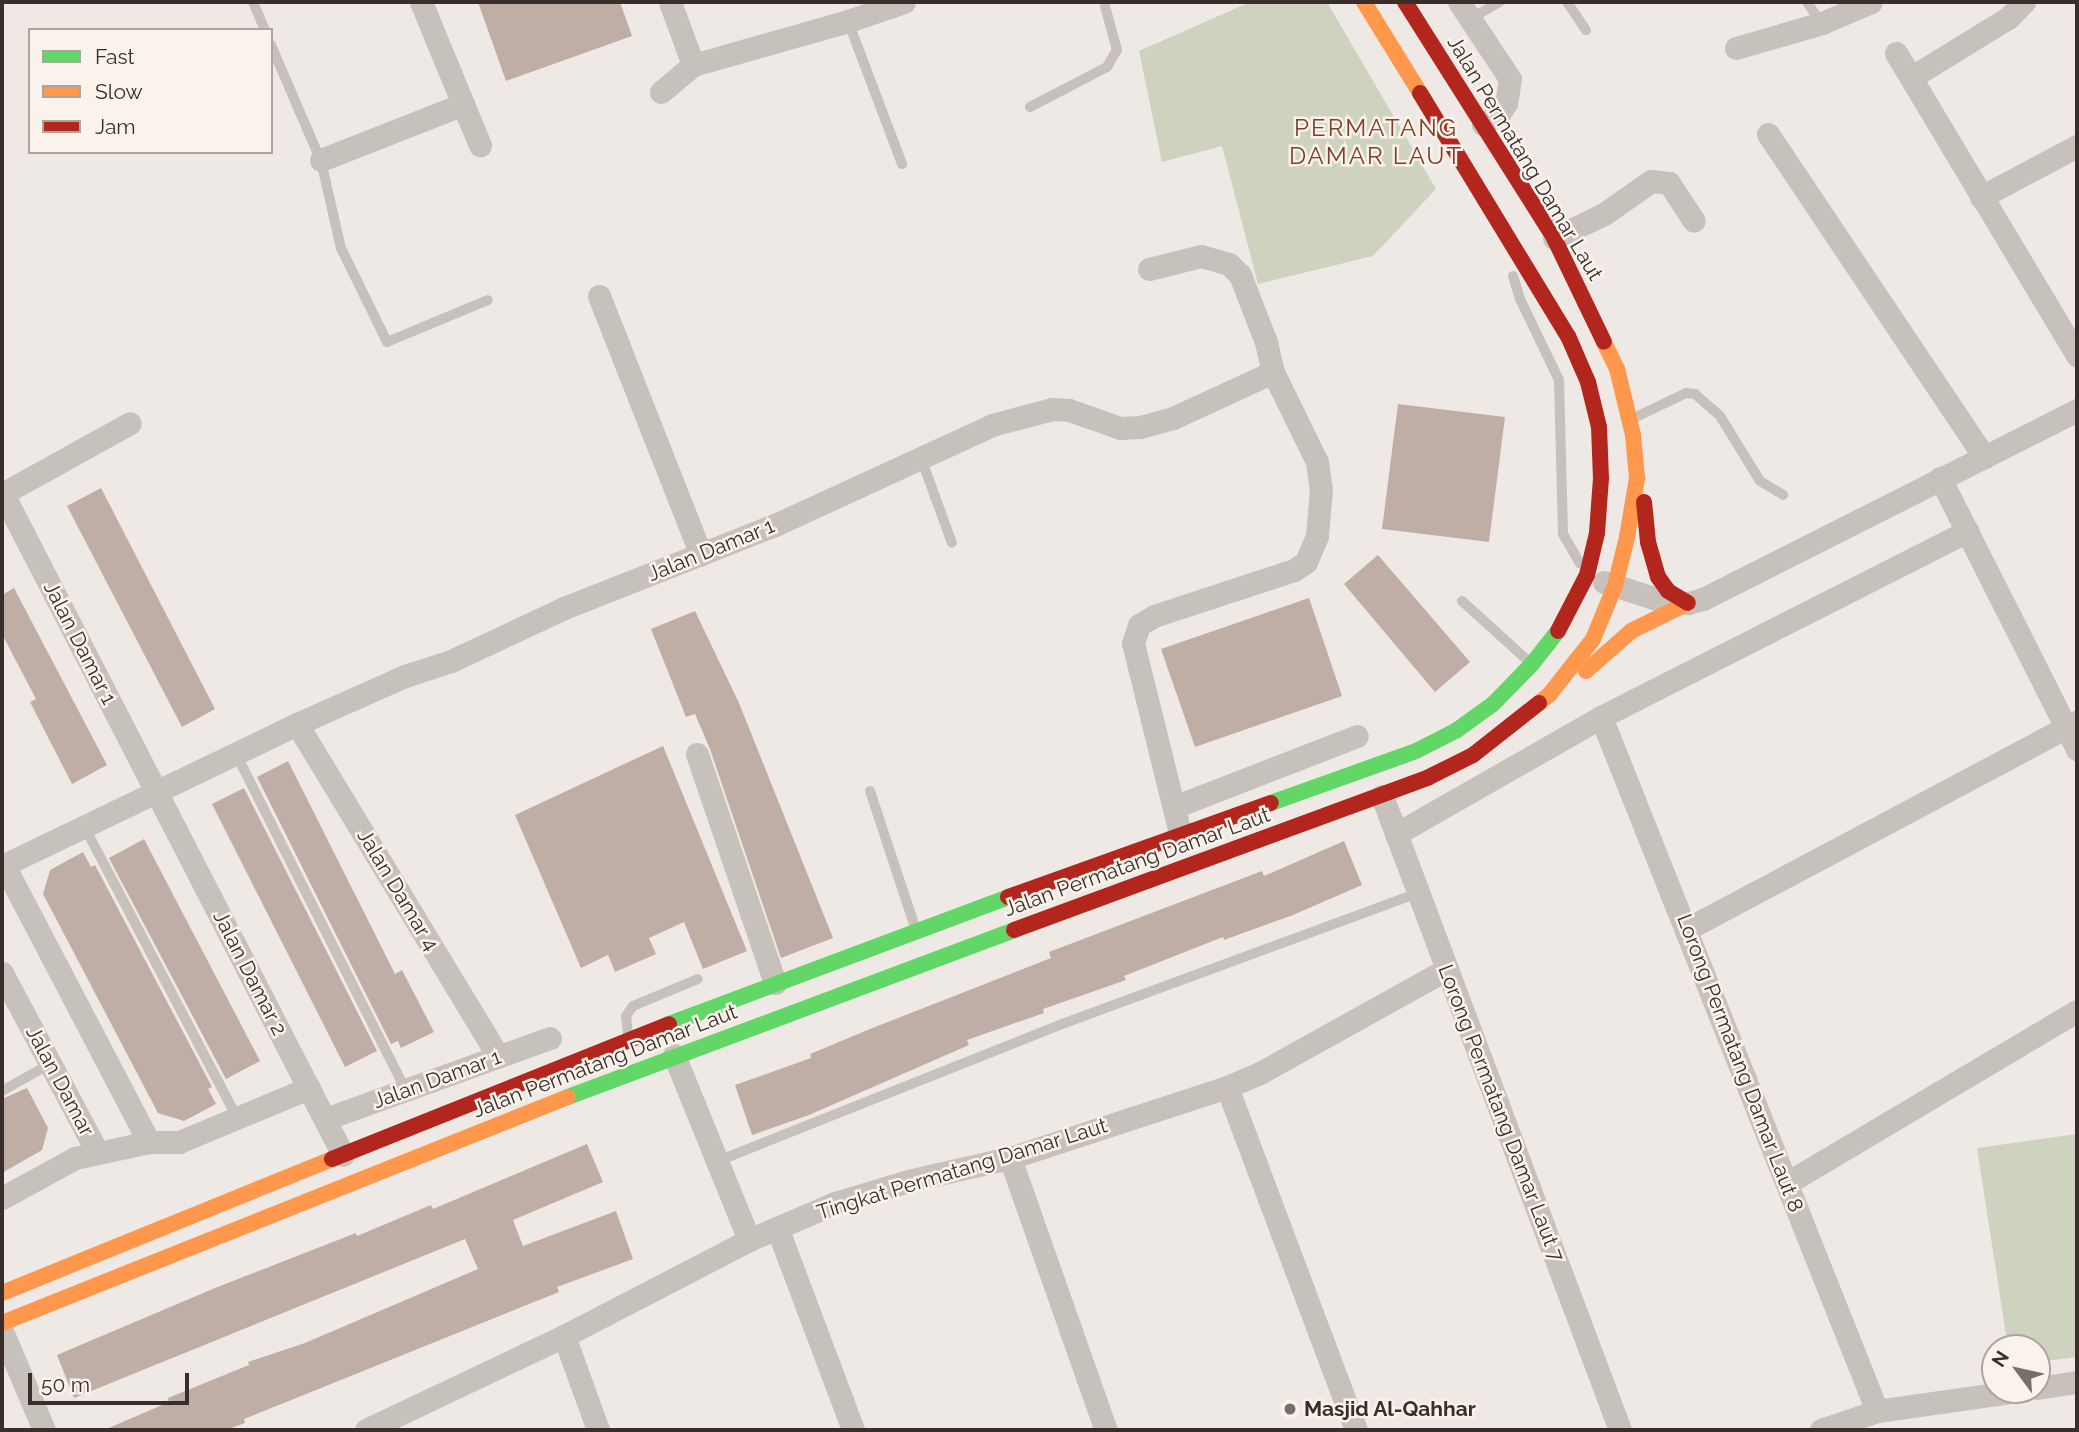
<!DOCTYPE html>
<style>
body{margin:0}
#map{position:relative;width:2079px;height:1432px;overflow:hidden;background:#eee9e4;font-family:Raleway,sans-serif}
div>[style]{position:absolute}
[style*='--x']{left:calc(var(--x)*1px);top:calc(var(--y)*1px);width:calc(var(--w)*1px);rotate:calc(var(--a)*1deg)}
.green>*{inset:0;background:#cfd2bf}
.building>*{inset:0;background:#c0aea6}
.lane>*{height:10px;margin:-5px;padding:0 5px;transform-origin:5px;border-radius:5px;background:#c7c1bc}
.street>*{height:23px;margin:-11.5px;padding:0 11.5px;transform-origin:11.5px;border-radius:11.5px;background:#c7c1bc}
.fast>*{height:16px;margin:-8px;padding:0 8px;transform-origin:8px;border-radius:8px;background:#63d668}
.slow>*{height:16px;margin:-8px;padding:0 8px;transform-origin:8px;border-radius:8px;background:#ff974d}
.jam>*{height:16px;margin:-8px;padding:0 8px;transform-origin:8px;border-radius:8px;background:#b3261e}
.dots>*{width:19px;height:19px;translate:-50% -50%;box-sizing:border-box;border:4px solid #f9f3ec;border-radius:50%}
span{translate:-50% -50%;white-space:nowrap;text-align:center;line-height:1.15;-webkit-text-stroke:5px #f9f3ec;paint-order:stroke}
.street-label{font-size:21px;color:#382e2a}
.poi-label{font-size:21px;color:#382e2a;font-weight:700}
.left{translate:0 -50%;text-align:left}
.quarter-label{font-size:24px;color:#823c28;letter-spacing:2px}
.frame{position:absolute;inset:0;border:4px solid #382e2a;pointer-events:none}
.legend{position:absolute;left:28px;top:28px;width:245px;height:126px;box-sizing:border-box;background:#f9f3ec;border:2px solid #aca49e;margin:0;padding:9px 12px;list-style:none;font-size:21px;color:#382e2a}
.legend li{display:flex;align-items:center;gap:14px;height:35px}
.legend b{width:35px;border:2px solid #aca49e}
.north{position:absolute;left:1981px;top:1334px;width:70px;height:70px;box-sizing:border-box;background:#f9f3ec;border:2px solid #aca49e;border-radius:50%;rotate:303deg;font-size:19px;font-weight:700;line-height:28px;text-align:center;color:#382e2a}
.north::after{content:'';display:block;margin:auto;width:24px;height:32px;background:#786f6b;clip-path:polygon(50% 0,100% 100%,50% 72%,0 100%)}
.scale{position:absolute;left:28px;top:1373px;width:161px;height:32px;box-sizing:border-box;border:4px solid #382e2a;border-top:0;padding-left:9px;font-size:21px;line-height:24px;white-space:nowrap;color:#382e2a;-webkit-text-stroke:5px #f9f3ec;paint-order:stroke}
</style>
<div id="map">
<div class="green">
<div style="clip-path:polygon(1250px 2px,1327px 2px,1436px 189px,1373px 256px,1258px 284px,1222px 146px,1162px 162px,1139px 51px)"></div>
<div style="clip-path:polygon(2077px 1134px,2077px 1357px,2037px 1362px,2037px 1348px,2008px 1348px,1977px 1148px)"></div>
</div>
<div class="building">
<div style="clip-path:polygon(478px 2px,620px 2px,632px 36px,506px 81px)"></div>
<div style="clip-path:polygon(1398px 404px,1505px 417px,1489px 542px,1382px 529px)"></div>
<div style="clip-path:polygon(101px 488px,215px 709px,182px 727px,67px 506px)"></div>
<div style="clip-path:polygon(1378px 555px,1470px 662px,1435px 692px,1344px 584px)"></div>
<div style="clip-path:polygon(14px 588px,107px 765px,72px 784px,30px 702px,36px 699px,2px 634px,2px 595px)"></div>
<div style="clip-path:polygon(1309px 598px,1342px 696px,1195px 747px,1161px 649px)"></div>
<div style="clip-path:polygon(695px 611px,739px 703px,833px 938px,781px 958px,710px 749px,695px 714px,686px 717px,651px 629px)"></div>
<div style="clip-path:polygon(663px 746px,747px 951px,703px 969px,684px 922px,649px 938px,656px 954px,615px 972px,608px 955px,581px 968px,515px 815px)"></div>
<div style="clip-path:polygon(288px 761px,395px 974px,402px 970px,434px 1032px,401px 1048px,398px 1041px,391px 1044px,257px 777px)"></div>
<div style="clip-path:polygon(244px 788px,377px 1051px,345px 1067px,212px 804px)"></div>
<div style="clip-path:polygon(144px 839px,260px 1061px,226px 1079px,109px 858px)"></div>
<div style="clip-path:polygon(1344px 841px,1362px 885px,1293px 915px,1224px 940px,1223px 937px,1124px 976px,1126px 980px,1043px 1009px,1044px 1013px,967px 1040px,969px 1045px,809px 1115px,752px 1135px,735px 1085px,811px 1058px,810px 1054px,870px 1029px,1051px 958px,1049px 952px,1262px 871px,1264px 876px)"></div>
<div style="clip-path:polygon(83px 852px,91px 867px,95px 865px,212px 1087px,208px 1089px,216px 1104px,184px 1121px,158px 1113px,43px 894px,50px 870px)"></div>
<div style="clip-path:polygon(27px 1088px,48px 1128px,42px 1150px,2px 1173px,2px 1099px)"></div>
<div style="clip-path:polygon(587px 1144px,603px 1182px,513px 1220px,523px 1246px,616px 1211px,633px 1259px,557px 1287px,559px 1292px,244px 1419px,245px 1423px,226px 1430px,104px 1430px,169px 1402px,168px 1398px,249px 1365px,248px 1362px,305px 1343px,478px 1269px,465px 1239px,74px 1398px,57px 1355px,215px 1288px,356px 1233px,357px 1236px,431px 1205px,433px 1209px)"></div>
</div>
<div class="lane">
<div style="--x:253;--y:2;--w:30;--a:67"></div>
<div style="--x:1567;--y:2;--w:34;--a:56"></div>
<div style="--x:1807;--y:2;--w:25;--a:56"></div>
<div style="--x:1470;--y:19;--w:34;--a:-30"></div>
<div style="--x:848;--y:21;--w:153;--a:69.3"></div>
<div style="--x:271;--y:45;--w:126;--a:66.7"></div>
<div style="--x:321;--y:161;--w:89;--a:77.1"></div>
<div style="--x:341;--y:248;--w:105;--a:63.9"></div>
<div style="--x:387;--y:342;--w:109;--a:-22.6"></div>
<div style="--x:1030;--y:107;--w:87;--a:-27.5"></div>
<div style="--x:1107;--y:67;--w:20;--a:-60"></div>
<div style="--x:1117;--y:50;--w:50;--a:-105.2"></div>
<div style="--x:1513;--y:276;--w:24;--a:73"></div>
<div style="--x:1520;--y:299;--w:90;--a:64.3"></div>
<div style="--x:1559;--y:380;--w:154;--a:88.5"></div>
<div style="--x:1563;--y:534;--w:34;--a:60"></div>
<div style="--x:1636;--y:417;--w:55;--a:-25.6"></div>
<div style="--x:1686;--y:393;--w:9;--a:6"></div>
<div style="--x:1695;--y:394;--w:33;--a:41"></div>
<div style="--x:1720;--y:416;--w:76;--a:58.4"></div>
<div style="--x:1760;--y:481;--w:27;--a:31"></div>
<div style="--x:921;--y:458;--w:90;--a:70"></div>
<div style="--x:1462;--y:601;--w:88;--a:42.2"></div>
<div style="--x:236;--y:754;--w:377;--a:63.2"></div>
<div style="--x:870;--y:791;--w:140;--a:71.7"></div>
<div style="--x:84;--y:826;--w:330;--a:62.3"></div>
<div style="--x:628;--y:1033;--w:17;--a:-97"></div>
<div style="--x:626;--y:1016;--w:12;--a:-55"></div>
<div style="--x:633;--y:1006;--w:70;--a:-22.6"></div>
<div style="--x:2;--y:1091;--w:55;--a:-29.4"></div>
<div style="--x:718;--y:1161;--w:370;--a:-21.7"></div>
<div style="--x:1062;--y:1024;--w:379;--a:-20.2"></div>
</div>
<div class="street">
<div style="--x:421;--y:2;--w:155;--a:67.6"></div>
<div style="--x:670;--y:2;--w:67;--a:69.9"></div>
<div style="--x:1459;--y:2;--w:92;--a:56.5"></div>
<div style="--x:1510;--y:79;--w:24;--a:99"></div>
<div style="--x:1506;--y:103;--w:13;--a:122"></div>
<div style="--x:1499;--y:114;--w:19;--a:148"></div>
<div style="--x:1736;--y:48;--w:90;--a:-16.2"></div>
<div style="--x:1822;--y:23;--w:53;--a:-23.2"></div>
<div style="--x:1896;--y:53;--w:353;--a:59.1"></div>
<div style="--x:1912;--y:77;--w:113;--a:-31.6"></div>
<div style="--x:2008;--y:18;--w:23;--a:-45"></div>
<div style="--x:661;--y:92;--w:42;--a:-40.2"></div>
<div style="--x:693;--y:65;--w:161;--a:-15.8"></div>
<div style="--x:848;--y:21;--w:59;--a:-18.7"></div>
<div style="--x:1768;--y:134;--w:389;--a:56.2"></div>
<div style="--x:321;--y:160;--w:153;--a:-21.5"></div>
<div style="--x:1981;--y:197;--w:109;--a:-28"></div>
<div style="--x:1554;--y:238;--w:55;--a:-25.6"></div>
<div style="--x:1604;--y:214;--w:57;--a:-35.1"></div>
<div style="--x:1651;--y:181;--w:18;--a:6"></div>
<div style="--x:1669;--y:183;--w:45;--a:56.7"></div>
<div style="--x:1149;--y:269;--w:54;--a:-14"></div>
<div style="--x:1201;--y:256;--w:29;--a:16"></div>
<div style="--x:1229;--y:264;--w:16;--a:45"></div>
<div style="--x:1240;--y:275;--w:72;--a:68.8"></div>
<div style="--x:1266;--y:342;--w:31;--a:77"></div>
<div style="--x:1273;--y:372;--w:100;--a:63.9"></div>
<div style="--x:1317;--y:462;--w:27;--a:82"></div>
<div style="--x:1321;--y:489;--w:47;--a:94.9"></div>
<div style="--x:1317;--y:536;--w:28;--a:113"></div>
<div style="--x:1306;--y:562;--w:14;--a:146"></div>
<div style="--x:1294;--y:570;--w:147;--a:161.8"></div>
<div style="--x:1154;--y:616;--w:17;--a:149"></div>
<div style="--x:1139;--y:625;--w:19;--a:108"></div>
<div style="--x:1133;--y:643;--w:200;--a:76.1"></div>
<div style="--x:599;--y:296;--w:278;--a:68.5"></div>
<div style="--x:1940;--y:478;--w:304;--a:63.2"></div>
<div style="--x:2;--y:494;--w:146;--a:-29"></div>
<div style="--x:3;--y:494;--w:743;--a:62.78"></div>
<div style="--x:1604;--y:582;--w:62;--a:17.9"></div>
<div style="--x:1663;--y:601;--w:25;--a:5"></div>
<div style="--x:1688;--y:603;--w:16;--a:-15"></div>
<div style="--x:1703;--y:599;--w:419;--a:-26.8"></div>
<div style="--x:1601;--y:717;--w:747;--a:68.31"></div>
<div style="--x:297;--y:724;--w:389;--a:58.8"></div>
<div style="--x:697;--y:754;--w:242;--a:71.2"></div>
<div style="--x:1382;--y:796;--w:677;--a:69.42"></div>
<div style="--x:1174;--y:807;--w:196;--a:-21.2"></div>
<div style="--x:1396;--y:834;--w:236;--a:-29.7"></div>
<div style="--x:1601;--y:717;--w:411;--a:-26.9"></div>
<div style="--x:4;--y:865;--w:313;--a:62.4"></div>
<div style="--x:2;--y:866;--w:327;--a:-25.7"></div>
<div style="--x:297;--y:724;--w:118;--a:-24"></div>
<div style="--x:405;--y:676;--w:48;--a:-18.1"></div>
<div style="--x:451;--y:661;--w:125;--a:-25.1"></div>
<div style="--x:564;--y:608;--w:227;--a:-21.5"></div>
<div style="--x:775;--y:525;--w:239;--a:-24.7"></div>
<div style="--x:992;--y:425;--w:62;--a:-14.9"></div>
<div style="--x:1052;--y:409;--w:17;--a:3"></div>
<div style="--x:1069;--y:410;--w:54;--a:19.4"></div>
<div style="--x:1120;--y:428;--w:20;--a:-3"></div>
<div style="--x:1140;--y:427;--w:34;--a:-15"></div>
<div style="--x:1173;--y:418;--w:110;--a:-24.7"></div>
<div style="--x:1687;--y:929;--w:442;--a:-28"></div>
<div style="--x:2;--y:973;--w:203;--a:62"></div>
<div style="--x:674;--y:1055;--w:200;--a:67.9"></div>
<div style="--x:1227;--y:1087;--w:366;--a:69.4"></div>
<div style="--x:325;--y:1119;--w:239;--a:-19.8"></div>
<div style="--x:1010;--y:1158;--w:288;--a:70.6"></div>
<div style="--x:1787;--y:1183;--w:337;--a:-30.7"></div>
<div style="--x:2;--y:1198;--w:83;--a:-28.7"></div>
<div style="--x:75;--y:1158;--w:76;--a:-12.2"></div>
<div style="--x:149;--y:1142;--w:30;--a:0"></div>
<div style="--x:179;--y:1142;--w:141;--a:-22.6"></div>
<div style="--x:778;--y:1230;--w:214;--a:69.4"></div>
<div style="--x:2;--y:1331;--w:108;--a:67"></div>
<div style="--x:564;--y:1336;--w:100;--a:70.1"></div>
<div style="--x:2037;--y:1388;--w:40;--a:-8.5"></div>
<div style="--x:366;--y:1430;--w:219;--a:-25.4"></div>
<div style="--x:564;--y:1336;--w:208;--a:-27.4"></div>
<div style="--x:749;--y:1240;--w:94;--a:-23.3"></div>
<div style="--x:835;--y:1203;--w:80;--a:-16.6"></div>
<div style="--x:912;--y:1180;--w:100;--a:-12.7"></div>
<div style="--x:1010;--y:1158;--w:228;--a:-18.1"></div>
<div style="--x:1227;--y:1087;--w:36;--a:-23"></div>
<div style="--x:1260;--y:1073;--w:214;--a:-29.1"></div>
<div style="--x:1821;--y:1430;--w:59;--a:-18.7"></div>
<div style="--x:1877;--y:1411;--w:149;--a:-8.1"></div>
</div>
<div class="fast">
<div style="--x:1271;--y:803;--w:154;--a:-19.7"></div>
<div style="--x:1416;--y:751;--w:46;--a:-27.1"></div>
<div style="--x:1457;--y:730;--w:44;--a:-35.8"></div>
<div style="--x:1493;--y:704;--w:56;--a:-45.7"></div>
<div style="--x:1532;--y:664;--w:42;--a:-51.8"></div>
<div style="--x:669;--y:1024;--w:362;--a:-20.5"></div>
<div style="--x:568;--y:1097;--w:476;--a:-20.5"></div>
</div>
<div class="slow">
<div style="--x:1364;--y:2;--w:107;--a:58.4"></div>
<div style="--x:1586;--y:671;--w:60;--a:-41.6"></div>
<div style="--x:1631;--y:631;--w:64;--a:-26.2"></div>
<div style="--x:1539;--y:703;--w:13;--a:-39"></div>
<div style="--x:1549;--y:695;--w:71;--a:-51.8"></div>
<div style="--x:1593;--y:639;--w:57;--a:-67.5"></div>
<div style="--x:1615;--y:586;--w:50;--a:-76.2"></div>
<div style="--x:1627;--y:537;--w:60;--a:-80.4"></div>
<div style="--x:1637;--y:478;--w:43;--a:-95.3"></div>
<div style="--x:1633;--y:435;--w:68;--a:-103.6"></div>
<div style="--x:1617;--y:369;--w:30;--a:-116"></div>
<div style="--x:2;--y:1293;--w:356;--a:-22.1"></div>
<div style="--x:2;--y:1323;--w:609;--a:-21.77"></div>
</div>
<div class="jam">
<div style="--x:1405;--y:2;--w:279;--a:57.7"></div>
<div style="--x:1554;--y:238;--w:115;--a:64.3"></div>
<div style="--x:1420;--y:93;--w:285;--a:58.7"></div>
<div style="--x:1568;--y:336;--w:50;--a:66.5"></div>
<div style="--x:1588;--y:382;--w:46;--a:76.3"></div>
<div style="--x:1599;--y:427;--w:51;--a:87.8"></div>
<div style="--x:1601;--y:478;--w:55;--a:94.2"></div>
<div style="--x:1597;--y:533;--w:43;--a:103.4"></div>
<div style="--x:1587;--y:575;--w:63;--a:117.4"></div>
<div style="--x:1644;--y:502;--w:40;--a:84.3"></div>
<div style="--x:1648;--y:542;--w:36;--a:74"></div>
<div style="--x:1658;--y:577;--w:17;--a:54"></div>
<div style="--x:1668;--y:591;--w:23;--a:31"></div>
<div style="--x:1008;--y:897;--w:279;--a:-19.7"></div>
<div style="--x:1014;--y:930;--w:442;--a:-20.2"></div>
<div style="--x:1429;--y:777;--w:49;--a:-26.6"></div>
<div style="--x:1473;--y:755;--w:84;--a:-38.2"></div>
<div style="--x:332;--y:1159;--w:363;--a:-21.8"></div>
</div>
<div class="dots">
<div style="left:1290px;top:1409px;background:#786f6b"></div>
</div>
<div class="street-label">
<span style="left:1525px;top:158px;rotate:59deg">Jalan Permatang Damar Laut</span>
<span style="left:711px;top:550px;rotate:-22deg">Jalan Damar 1</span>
<span style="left:80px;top:643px;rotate:63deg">Jalan Damar 1</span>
<span style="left:1137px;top:862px;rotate:-20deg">Jalan Permatang Damar Laut</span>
<span style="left:398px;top:890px;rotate:59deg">Jalan Damar 4</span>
<span style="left:250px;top:973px;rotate:63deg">Jalan Damar 2</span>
<span style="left:605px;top:1061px;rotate:-21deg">Jalan Permatang Damar Laut</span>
<span style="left:1740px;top:1063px;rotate:69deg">Lorong Permatang Damar Laut 8</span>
<span style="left:437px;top:1079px;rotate:-20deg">Jalan Damar 1</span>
<span style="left:60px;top:1081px;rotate:62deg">Jalan Damar</span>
<span style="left:1501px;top:1113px;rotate:69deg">Lorong Permatang Damar Laut 7</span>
<span style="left:962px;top:1169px;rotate:-17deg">Tingkat Permatang Damar Laut</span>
</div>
<div class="poi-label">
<span class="left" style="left:1304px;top:1409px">Masjid Al-Qahhar</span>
</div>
<div class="quarter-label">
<span style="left:1376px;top:142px">PERMATANG<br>DAMAR LAUT</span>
</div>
<div class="frame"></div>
<ul class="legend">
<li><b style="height:9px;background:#63d668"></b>Fast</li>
<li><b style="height:9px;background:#ff974d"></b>Slow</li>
<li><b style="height:9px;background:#b3261e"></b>Jam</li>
</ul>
<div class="north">N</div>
<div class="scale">50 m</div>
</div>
